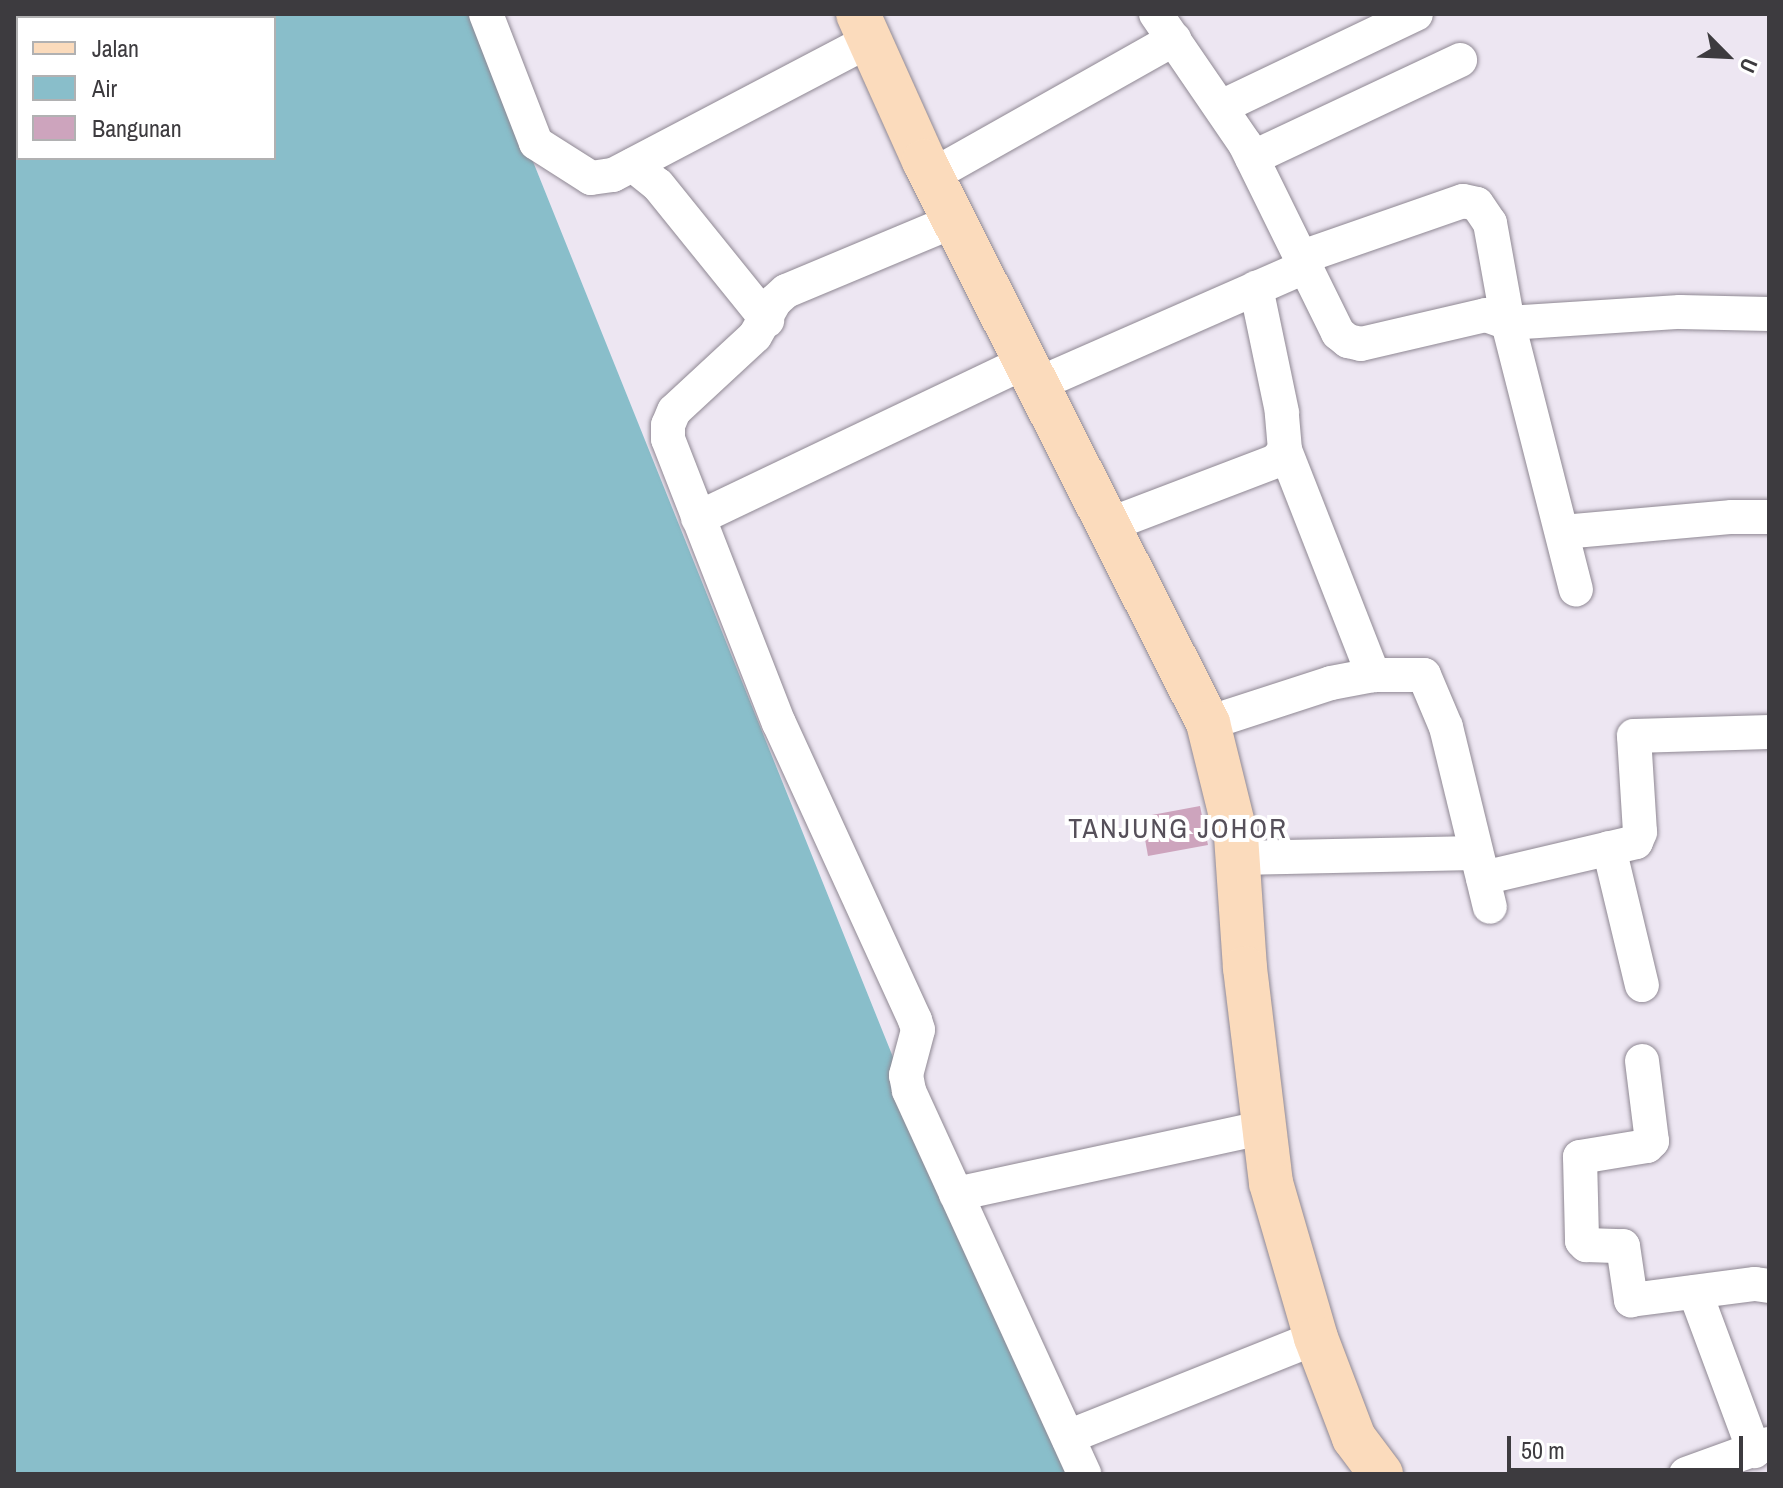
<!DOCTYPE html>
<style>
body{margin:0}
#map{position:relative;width:1783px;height:1488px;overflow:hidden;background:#ede6f2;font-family:"Archivo Narrow",sans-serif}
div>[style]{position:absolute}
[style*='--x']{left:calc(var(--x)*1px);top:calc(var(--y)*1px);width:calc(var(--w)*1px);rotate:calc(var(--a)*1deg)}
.water>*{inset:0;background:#89beca}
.building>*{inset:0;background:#cda4bd}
.roads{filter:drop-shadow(0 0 2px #8f8893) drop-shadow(0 0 2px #8f8893)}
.street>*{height:34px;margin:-17px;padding:0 17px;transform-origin:17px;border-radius:17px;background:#fff}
.secondary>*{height:44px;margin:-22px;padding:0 22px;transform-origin:22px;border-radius:22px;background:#fbdbbc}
span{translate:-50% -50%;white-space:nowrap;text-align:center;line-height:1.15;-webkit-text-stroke:8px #fff;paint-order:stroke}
.quarter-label{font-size:28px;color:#56505a;letter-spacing:2px}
.frame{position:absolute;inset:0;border:16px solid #3d3b3f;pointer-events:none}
.legend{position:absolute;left:16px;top:16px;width:260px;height:144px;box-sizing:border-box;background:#fff;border:2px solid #b1b1b2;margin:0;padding:10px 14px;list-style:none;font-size:24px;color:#3d3b3f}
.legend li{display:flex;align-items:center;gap:16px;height:40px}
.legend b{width:40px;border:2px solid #b1b1b2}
.north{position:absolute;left:1687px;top:16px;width:80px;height:80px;-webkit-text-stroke:6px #fff;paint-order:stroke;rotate:114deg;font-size:22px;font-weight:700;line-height:32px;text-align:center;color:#3d3b3f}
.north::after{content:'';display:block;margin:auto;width:28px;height:36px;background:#3d3b3f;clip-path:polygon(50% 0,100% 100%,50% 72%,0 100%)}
.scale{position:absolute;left:1507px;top:1436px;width:236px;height:36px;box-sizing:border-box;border:4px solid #3d3b3f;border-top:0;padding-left:10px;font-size:24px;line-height:28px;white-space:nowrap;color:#3d3b3f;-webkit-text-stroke:6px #fff;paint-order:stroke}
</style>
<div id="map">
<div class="water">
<div style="clip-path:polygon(evenodd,14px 14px,488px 14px,532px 159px,942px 1179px,1075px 1474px,14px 1474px,14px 14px,18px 18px,274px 18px,274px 158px,18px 158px,18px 18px)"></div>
</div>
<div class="building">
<div style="clip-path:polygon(1200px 806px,1208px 845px,1148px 856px,1141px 817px)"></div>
</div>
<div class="roads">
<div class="street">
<div style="--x:486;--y:14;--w:138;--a:68.8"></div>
<div style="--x:536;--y:143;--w:65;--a:32.5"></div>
<div style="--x:591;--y:178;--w:22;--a:-8"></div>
<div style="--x:613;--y:175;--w:290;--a:-27.7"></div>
<div style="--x:1156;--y:14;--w:158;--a:55.6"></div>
<div style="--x:1245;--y:144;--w:211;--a:63.8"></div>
<div style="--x:1338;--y:333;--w:13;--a:39"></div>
<div style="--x:1348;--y:341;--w:13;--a:13"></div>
<div style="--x:1361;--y:344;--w:128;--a:-13.1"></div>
<div style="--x:1486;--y:315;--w:23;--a:20"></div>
<div style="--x:1508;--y:323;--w:172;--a:-3.7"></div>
<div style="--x:1680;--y:312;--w:89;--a:1.3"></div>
<div style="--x:1221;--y:107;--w:216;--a:-25.5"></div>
<div style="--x:1252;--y:158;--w:230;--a:-25.2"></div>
<div style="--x:633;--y:165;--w:32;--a:39"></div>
<div style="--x:658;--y:185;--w:174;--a:51.1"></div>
<div style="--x:933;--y:175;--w:277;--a:-29.4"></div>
<div style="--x:956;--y:220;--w:184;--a:157.3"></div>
<div style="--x:786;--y:291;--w:15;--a:138"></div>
<div style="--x:775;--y:301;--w:40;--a:119.7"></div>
<div style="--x:755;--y:336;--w:110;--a:137.2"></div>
<div style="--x:674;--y:411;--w:15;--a:113"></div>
<div style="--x:668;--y:425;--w:14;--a:90"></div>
<div style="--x:668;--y:439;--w:305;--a:68.7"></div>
<div style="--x:779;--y:723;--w:327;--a:65.4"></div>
<div style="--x:915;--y:1020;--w:10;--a:73"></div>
<div style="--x:918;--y:1030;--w:47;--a:104.9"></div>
<div style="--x:906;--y:1075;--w:16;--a:79"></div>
<div style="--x:909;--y:1091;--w:421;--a:65.4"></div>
<div style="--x:1302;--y:257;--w:170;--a:-19.2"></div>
<div style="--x:1463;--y:201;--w:14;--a:12"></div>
<div style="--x:1477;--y:204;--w:23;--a:56"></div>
<div style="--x:1490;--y:223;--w:102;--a:79.8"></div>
<div style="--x:1508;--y:323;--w:275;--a:75.7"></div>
<div style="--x:1038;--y:384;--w:294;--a:-23.7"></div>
<div style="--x:1285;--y:450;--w:242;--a:68.6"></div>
<div style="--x:698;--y:518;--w:365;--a:-25.5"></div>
<div style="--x:1111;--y:524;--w:177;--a:-20.9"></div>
<div style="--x:1276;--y:461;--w:14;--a:-51"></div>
<div style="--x:1285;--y:450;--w:38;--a:-95"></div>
<div style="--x:1282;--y:412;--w:127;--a:-101.8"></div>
<div style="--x:1563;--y:532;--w:170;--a:-5.1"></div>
<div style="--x:1732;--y:517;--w:37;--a:0"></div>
<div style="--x:1208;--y:723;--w:129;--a:-18"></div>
<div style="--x:1331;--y:683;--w:43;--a:-10.8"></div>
<div style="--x:1373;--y:675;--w:51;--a:0"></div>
<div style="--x:1424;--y:675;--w:56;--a:67.1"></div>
<div style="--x:1446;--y:727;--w:185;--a:76.3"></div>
<div style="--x:1609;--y:848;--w:141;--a:76.5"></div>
<div style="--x:1238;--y:858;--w:238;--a:-1.2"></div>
<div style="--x:1483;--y:878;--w:157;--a:-13.2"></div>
<div style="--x:1636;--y:842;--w:11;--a:-68"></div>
<div style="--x:1640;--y:832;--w:96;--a:-93.6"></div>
<div style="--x:1634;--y:736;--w:135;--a:-1.7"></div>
<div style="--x:1642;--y:1061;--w:81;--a:82.9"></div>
<div style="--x:1652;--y:1141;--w:7;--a:135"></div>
<div style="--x:1647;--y:1146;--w:68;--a:170.7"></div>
<div style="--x:1580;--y:1157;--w:84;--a:88.6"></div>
<div style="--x:1582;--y:1241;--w:6;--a:45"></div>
<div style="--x:1586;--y:1245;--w:37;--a:2"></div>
<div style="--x:1623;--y:1246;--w:55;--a:81.6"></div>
<div style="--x:1631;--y:1300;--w:125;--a:-7.4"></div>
<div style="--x:1755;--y:1284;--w:14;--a:8"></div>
<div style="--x:956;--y:1194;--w:316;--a:-12.2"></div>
<div style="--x:1695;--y:1292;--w:170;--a:69.6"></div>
<div style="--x:1068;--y:1437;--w:267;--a:-21.8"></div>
<div style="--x:1686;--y:1474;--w:88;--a:-19.9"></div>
</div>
<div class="secondary">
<div style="--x:858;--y:14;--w:161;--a:65.8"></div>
<div style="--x:924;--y:161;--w:630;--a:63.19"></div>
<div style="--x:1208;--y:723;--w:116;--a:76.1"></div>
<div style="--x:1236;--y:836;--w:132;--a:86.1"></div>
<div style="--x:1245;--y:968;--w:217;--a:83.1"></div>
<div style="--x:1271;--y:1183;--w:161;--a:73.8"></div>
<div style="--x:1316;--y:1338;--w:107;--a:69.2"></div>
<div style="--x:1354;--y:1438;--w:45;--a:53.1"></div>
</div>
</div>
<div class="quarter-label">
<span style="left:1178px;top:828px">TANJUNG JOHOR</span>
</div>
<div class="frame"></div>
<ul class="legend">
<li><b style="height:10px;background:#fbdbbc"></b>Jalan</li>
<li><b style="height:22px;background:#89beca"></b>Air</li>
<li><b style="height:22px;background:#cda4bd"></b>Bangunan</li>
</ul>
<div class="north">U</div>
<div class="scale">50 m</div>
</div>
